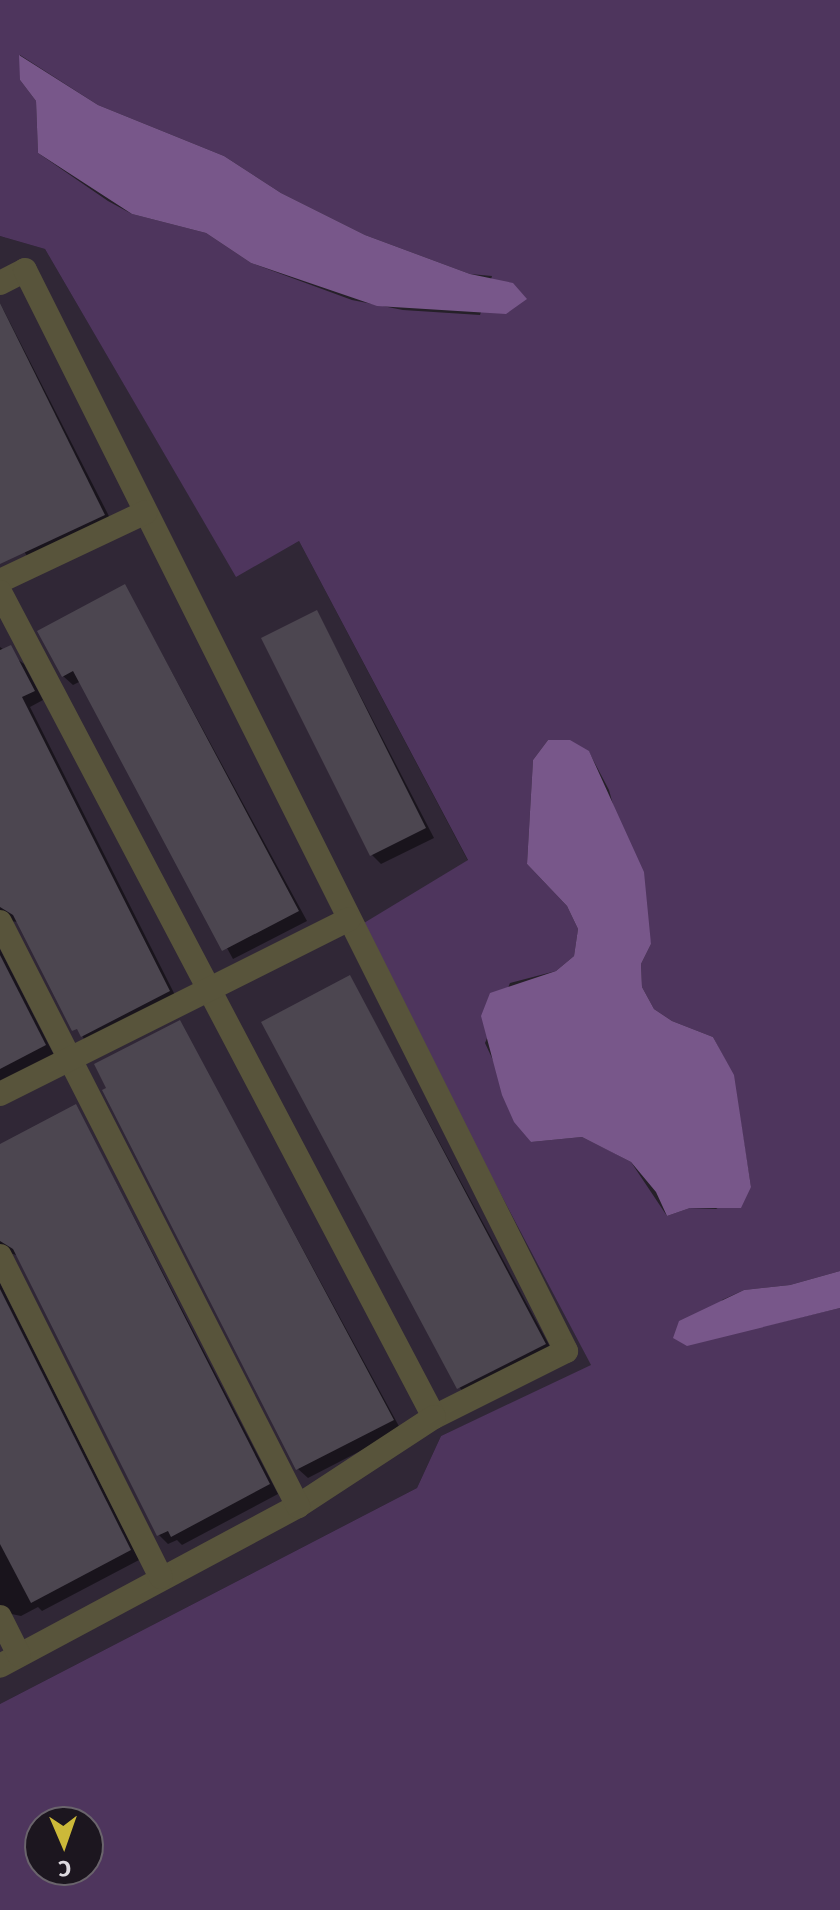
<!DOCTYPE html>
<meta charset="utf-8">
<style>
body{margin:0}
#map{position:relative;width:840px;height:1910px;overflow:hidden;background:#262029;font-family:"Fira Sans",sans-serif}
div>[style]{position:absolute}
[style*='--x']{left:calc(var(--x)*1px);top:calc(var(--y)*1px);width:calc(var(--w)*1px);rotate:calc(var(--a)*1deg)}
.built>*{inset:0;background:#302736}
.green>*{inset:0;background:#4e355d}
.water>*{inset:0;background:#78578a}
.shadow>*{inset:0;background:#0007}
.building>*{inset:0;background:#4c4650}
.minor>*{height:24px;margin:-12px;padding:0 12px;transform-origin:12px;border-radius:12px;background:#58543b}
span{translate:-50% -50%;white-space:nowrap;text-align:center;line-height:1.15;-webkit-text-stroke:7px #1c161f;paint-order:stroke}
.north{position:absolute;left:24px;top:1806px;width:80px;height:80px;box-sizing:border-box;background:#1c161f;border:2px solid #6a646c;border-radius:50%;rotate:178deg;font-size:22px;font-weight:700;line-height:32px;text-align:center;color:#dedae0}
.north::after{content:'';display:block;margin:auto;width:28px;height:36px;background:#ccb939;clip-path:polygon(50% 0,100% 100%,50% 72%,0 100%)}
</style>
<div id="map">
<div class="built">
<div style="clip-path:polygon(0 236px,45px 249px,236px 576px,299px 541px,468px 861px,359px 927px,592px 1366px,441px 1436px,417px 1488px,0 1704px)"></div>
</div>
<div class="green">
<div style="clip-path:polygon(evenodd,0 0,840px 0,840px 1271px,790px 1285px,744px 1290px,722px 1300px,714px 1338px,840px 1308px,840px 1910px,0 1910px,0 1704px,417px 1488px,441px 1436px,591px 1365px,359px 926px,468px 860px,299px 541px,236px 577px,45px 249px,0 236px,0 0,20px 55px,98px 105px,224px 156px,281px 193px,365px 235px,470px 274px,492px 276px,480px 315px,403px 310px,352px 300px,251px 263px,206px 233px,132px 214px,108px 201px,38px 153px,36px 101px,20px 80px,20px 55px,0 0,548px 740px,589px 752px,609px 790px,651px 944px,641px 964px,642px 987px,654px 1009px,672px 1021px,713px 1037px,733px 1075px,751px 1187px,716px 1209px,690px 1208px,667px 1216px,631px 1162px,608px 1150px,582px 1137px,531px 1142px,485px 1043px,510px 983px,556px 971px,574px 956px,578px 929px,567px 906px,527px 864px,533px 760px,548px 740px,0 0,40px 1822px,88px 1822px,88px 1870px,40px 1870px,40px 1822px)"></div>
</div>
<div class="water">
<div style="clip-path:polygon(19px 55px,98px 105px,224px 156px,281px 193px,365px 235px,470px 274px,513px 283px,527px 299px,506px 314px,377px 306px,251px 263px,206px 233px,132px 214px,38px 153px,36px 101px,20px 80px)"></div>
<div style="clip-path:polygon(548px 740px,570px 740px,589px 751px,644px 872px,651px 944px,641px 964px,642px 987px,654px 1009px,672px 1021px,713px 1037px,734px 1075px,751px 1187px,741px 1208px,690px 1208px,667px 1216px,656px 1192px,631px 1162px,582px 1137px,531px 1142px,514px 1122px,502px 1095px,481px 1016px,490px 993px,556px 971px,574px 956px,578px 929px,567px 906px,527px 864px,533px 760px)"></div>
<div style="clip-path:polygon(840px 1271px,840px 1308px,687px 1346px,673px 1338px,679px 1321px,744px 1290px,790px 1285px)"></div>
</div>
<div class="shadow">
<div style="clip-path:polygon(0 303px,113px 524px,31px 563px,0 510px)"></div>
<div style="clip-path:polygon(125px 586px,307px 921px,233px 959px,81px 681px,73px 685px,63px 676px)"></div>
<div style="clip-path:polygon(317px 612px,434px 838px,381px 864px,372px 855px)"></div>
<div style="clip-path:polygon(0 647px,24px 664px,43px 700px,30px 707px,178px 1001px,84px 1039px,19px 922px,0 920px)"></div>
<div style="clip-path:polygon(0 949px,54px 1055px,0 1083px)"></div>
<div style="clip-path:polygon(350px 977px,554px 1354px,468px 1397px,459px 1387px)"></div>
<div style="clip-path:polygon(180px 1023px,401px 1430px,308px 1478px,298px 1469px,109px 1089px)"></div>
<div style="clip-path:polygon(76px 1106px,278px 1494px,182px 1545px,177px 1540px,168px 1544px,159px 1535px,19px 1256px,4px 1251px,0 1254px,0 1146px)"></div>
<div style="clip-path:polygon(0 1283px,139px 1560px,42px 1611px,38px 1607px,21px 1616px,2px 1612px,0 1617px)"></div>
</div>
<div class="building">
<div style="clip-path:polygon(0 303px,105px 515px,0 564px)"></div>
<div style="clip-path:polygon(125px 584px,299px 911px,222px 951px,73px 671px,62px 677px,37px 631px)"></div>
<div style="clip-path:polygon(317px 610px,426px 828px,370px 856px,261px 638px)"></div>
<div style="clip-path:polygon(11px 645px,35px 691px,22px 697px,170px 991px,81px 1037px,77px 1029px,72px 1031px,13px 915px,0 907px,0 650px)"></div>
<div style="clip-path:polygon(0 955px,46px 1045px,0 1069px)"></div>
<div style="clip-path:polygon(350px 975px,546px 1344px,457px 1389px,261px 1022px)"></div>
<div style="clip-path:polygon(180px 1020px,394px 1420px,296px 1470px,102px 1090px,106px 1088px,94px 1064px)"></div>
<div style="clip-path:polygon(76px 1104px,270px 1484px,171px 1537px,168px 1531px,157px 1536px,13px 1249px,0 1241px,0 1144px)"></div>
<div style="clip-path:polygon(0 1289px,131px 1550px,31px 1603px,0 1544px)"></div>
</div>
<div class="minor">
<div style="--x:0;--y:283;--w:28;--a:-27"></div>
<div style="--x:25;--y:270;--w:1209;--a:63.41"></div>
<div style="--x:566;--y:1351;--w:148;--a:153.4"></div>
<div style="--x:0;--y:581;--w:161;--a:-25.3"></div>
<div style="--x:0;--y:592;--w:932;--a:62.25"></div>
<div style="--x:434;--y:1417;--w:163;--a:146.8"></div>
<div style="--x:298;--y:1506;--w:338;--a:151.8"></div>
<div style="--x:0;--y:922;--w:656;--a:62.97"></div>
<div style="--x:0;--y:1094;--w:390;--a:-26.6"></div>
<div style="--x:0;--y:1256;--w:359;--a:63.4"></div>
<div style="--x:0;--y:1617;--w:42;--a:63.4"></div>
</div>
<div class="north">С</div>
</div>
